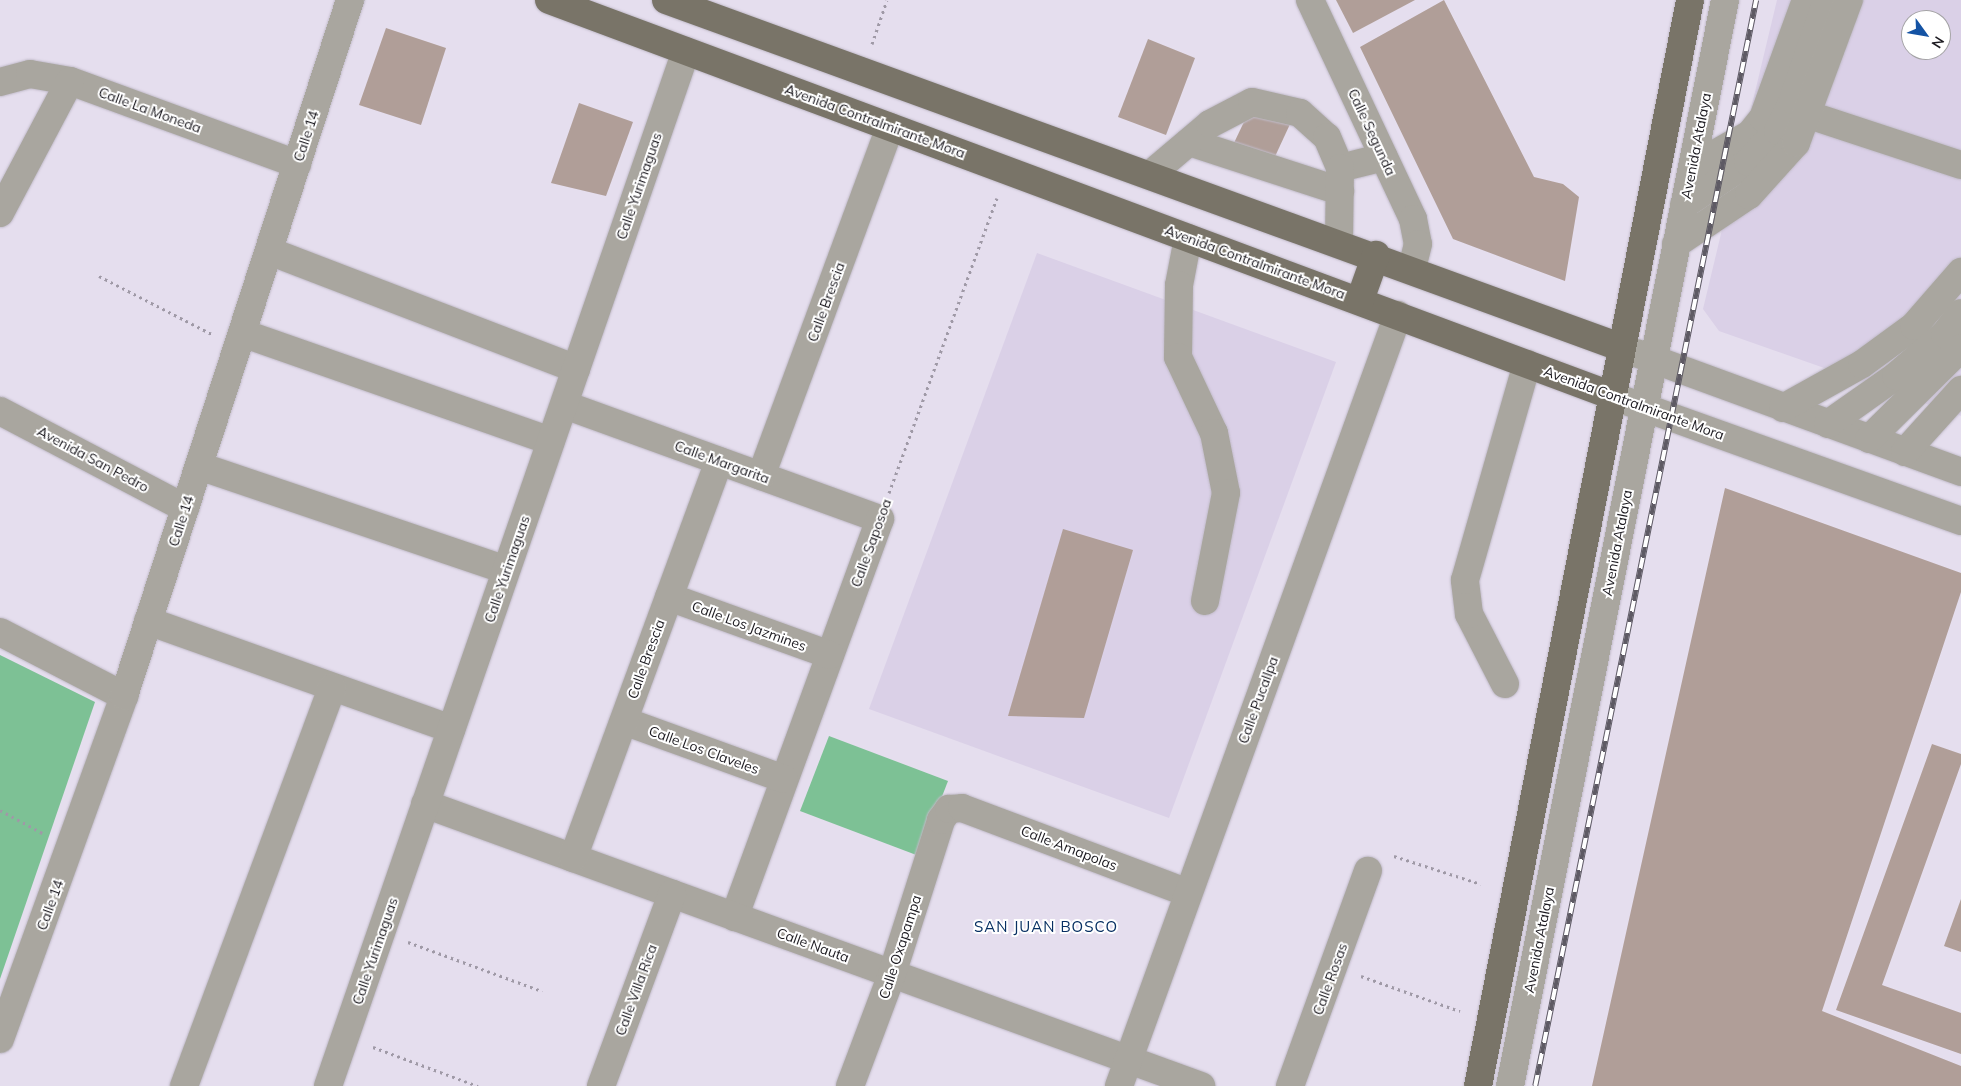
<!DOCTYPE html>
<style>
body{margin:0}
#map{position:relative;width:1961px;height:1086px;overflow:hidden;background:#e5deee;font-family:Mulish,sans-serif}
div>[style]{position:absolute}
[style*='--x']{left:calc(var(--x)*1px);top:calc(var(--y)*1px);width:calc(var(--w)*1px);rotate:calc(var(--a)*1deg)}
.built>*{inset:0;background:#dad0e7}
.green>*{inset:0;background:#7dc195}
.building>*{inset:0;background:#b09e98}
.path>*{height:3px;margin-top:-1.5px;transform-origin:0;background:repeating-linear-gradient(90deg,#9f99a6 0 2.5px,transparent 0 6.5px)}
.roads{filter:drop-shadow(0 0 1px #c1bbc9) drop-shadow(0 0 1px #c1bbc9)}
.minor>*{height:28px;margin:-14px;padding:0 14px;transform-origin:14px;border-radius:14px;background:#a9a69f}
.major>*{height:28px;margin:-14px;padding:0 14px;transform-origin:14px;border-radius:14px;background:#797468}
.rail>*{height:5.5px;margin-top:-2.75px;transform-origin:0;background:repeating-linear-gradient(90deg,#fff 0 11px,#5e5a64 0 22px);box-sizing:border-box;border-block:1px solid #5e5a64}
span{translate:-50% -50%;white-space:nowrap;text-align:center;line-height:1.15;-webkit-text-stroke:4px #fff;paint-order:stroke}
.street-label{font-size:14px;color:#1b191f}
.neighbourhood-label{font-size:15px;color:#072f62;letter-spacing:1px}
.north{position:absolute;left:1901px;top:10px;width:50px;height:50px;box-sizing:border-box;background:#fff;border:1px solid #a4a3a5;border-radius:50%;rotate:122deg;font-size:14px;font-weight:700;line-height:20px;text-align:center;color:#1b191f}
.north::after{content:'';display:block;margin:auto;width:18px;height:22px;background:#1453a4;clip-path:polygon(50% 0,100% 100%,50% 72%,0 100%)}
</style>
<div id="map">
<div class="built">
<div style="clip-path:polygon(evenodd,1777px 0,1961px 0,1961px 416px,1719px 331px,1703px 309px,1777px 0,1911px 20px,1941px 20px,1941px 50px,1911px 50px,1911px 20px)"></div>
<div style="clip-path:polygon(1037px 253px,1336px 362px,1169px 818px,869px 709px)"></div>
</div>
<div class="green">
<div style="clip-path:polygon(0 655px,95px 702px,0 979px)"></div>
<div style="clip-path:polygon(829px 736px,948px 781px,919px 856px,800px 811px)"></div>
</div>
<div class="building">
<div style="clip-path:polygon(1336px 0,1415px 0,1353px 33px)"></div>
<div style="clip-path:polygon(1444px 0,1534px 177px,1563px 184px,1579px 197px,1565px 281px,1453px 239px,1360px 47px)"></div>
<div style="clip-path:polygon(386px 28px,446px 48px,421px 125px,359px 105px)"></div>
<div style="clip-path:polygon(1148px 39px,1195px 58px,1166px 135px,1118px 117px)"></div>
<div style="clip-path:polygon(579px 103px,633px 122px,606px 196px,551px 183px)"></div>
<div style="clip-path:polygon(1252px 105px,1291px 122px,1272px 163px,1233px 145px)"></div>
<div style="clip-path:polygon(1725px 488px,1961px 573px,1961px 592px,1822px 1011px,1961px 1066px,1961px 1086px,1592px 1086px)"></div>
<div style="clip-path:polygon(1063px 529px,1133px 550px,1084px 718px,1008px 716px)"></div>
<div style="clip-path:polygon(1932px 744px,1961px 754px,1961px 764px,1882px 985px,1961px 1013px,1961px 1054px,1836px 1010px)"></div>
<div style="clip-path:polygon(1961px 899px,1961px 952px,1944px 946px)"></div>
</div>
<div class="path">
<div style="--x:872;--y:44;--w:46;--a:-71.2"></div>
<div style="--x:99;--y:276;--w:127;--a:27.2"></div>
<div style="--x:889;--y:493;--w:314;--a:-69.9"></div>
<div style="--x:0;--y:810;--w:50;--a:28.6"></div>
<div style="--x:1394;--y:856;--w:91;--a:17.8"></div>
<div style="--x:408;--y:942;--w:143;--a:20.1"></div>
<div style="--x:1361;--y:976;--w:105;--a:19.5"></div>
<div style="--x:373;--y:1047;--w:112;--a:20.4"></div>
</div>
<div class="roads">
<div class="minor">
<div style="--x:1310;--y:0;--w:242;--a:64.8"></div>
<div style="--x:1413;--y:219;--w:25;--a:79"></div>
<div style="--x:1418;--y:244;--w:25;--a:104"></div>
<div style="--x:0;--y:82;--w:31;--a:-15"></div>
<div style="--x:30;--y:74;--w:41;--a:9.9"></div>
<div style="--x:70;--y:81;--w:242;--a:20.1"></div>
<div style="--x:1809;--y:115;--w:160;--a:18.2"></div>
<div style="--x:1189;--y:142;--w:159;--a:18"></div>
<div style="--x:1692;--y:167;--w:67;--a:-29.6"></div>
<div style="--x:1750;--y:134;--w:21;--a:-51"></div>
<div style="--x:1763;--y:118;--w:126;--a:-70"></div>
<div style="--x:1340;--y:168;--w:45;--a:-14"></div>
<div style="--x:1151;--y:174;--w:77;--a:-40.3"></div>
<div style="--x:1210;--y:124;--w:47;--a:-27.6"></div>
<div style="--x:1252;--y:102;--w:49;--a:12.9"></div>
<div style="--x:1300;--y:113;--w:36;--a:42"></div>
<div style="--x:1327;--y:137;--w:34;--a:67"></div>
<div style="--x:1340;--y:168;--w:74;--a:90.8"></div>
<div style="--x:1684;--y:205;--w:77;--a:-33.9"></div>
<div style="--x:1748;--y:162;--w:43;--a:-45.9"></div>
<div style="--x:1778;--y:131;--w:34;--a:-64"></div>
<div style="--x:1793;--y:100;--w:106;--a:-71.2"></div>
<div style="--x:0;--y:213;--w:149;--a:-62.1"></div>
<div style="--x:1188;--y:238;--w:48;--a:100.8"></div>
<div style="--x:1179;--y:285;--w:72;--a:90.8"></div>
<div style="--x:1178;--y:357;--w:84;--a:64.7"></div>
<div style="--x:1214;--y:433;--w:61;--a:78.7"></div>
<div style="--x:1226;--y:493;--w:110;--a:101"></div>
<div style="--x:1676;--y:244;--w:88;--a:-33.9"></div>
<div style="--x:1749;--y:195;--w:70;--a:-47.9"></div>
<div style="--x:1796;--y:143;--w:153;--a:-69.7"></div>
<div style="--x:269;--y:251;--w:329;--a:21"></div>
<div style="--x:242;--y:333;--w:327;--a:19.3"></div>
<div style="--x:1636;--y:353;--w:346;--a:20.1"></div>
<div style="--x:1626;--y:401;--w:356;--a:19.7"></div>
<div style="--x:565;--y:405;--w:335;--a:19.9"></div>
<div style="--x:880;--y:519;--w:424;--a:110.1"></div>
<div style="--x:1783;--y:408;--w:90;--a:-29.1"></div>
<div style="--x:1862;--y:364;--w:64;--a:-36.2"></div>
<div style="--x:1914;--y:326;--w:72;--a:-49"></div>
<div style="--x:0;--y:411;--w:209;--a:27.7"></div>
<div style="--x:1828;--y:424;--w:83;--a:-35.2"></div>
<div style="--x:1896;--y:376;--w:65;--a:-40.6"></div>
<div style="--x:1945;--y:334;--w:26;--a:-53"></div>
<div style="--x:1869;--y:439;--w:129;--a:-44.7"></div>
<div style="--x:1905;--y:452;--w:84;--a:-47.9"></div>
<div style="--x:199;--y:466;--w:324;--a:18.7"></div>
<div style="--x:761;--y:476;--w:372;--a:-69.7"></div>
<div style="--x:669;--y:597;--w:171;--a:19.8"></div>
<div style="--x:148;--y:621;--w:322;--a:19.6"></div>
<div style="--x:0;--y:632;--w:140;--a:27.3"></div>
<div style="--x:1505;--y:684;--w:79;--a:-117.2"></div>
<div style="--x:1469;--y:614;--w:34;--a:-97"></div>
<div style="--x:1465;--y:580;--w:225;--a:-74"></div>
<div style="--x:624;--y:721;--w:170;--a:19.9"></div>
<div style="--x:425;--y:804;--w:826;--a:19.97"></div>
<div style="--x:573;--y:858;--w:423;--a:-69.8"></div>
<div style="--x:0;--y:1039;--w:365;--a:-70.1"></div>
<div style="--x:124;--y:696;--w:732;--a:-72.01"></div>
<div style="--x:184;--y:1086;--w:425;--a:-69.6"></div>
<div style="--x:328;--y:1086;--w:1095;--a:-70.92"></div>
<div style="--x:601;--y:1086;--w:205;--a:-69.7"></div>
<div style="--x:850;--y:1086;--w:120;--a:-69.4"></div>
<div style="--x:892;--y:974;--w:162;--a:-72.3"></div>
<div style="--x:941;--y:820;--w:14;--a:-54"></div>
<div style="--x:949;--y:809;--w:13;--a:-4"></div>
<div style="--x:962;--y:808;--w:241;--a:20.6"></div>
<div style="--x:1119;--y:1086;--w:820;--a:-70.11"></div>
<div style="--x:1290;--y:1086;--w:229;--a:-70.1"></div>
<div style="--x:1510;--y:1086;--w:1107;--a:-78.8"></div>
</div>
<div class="major">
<div style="--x:549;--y:0;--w:1132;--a:20.42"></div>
<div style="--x:666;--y:0;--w:1015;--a:19.99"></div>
<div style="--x:1360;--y:300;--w:48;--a:-70.4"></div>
<div style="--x:1478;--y:1086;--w:1106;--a:-78.95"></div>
</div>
</div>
<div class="rail">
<div style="--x:1535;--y:1086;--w:1108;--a:-78.5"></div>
</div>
<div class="street-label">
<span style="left:150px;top:110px;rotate:20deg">Calle La Moneda</span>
<span style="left:875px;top:121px;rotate:20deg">Avenida Contralmirante Mora</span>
<span style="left:1372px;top:132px;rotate:65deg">Calle Segunda</span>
<span style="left:306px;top:136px;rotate:-72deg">Calle 14</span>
<span style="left:1696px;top:146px;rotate:-79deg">Avenida Atalaya</span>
<span style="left:639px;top:186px;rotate:-71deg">Calle Yurimaguas</span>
<span style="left:1255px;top:262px;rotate:20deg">Avenida Contralmirante Mora</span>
<span style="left:826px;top:302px;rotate:-70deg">Calle Brescia</span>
<span style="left:1634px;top:403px;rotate:20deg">Avenida Contralmirante Mora</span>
<span style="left:93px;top:459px;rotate:28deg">Avenida San Pedro</span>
<span style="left:722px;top:462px;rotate:20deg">Calle Margarita</span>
<span style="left:181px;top:521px;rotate:-72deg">Calle 14</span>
<span style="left:871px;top:543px;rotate:-70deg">Calle Saposoa</span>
<span style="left:1617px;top:543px;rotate:-79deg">Avenida Atalaya</span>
<span style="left:507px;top:569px;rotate:-71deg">Calle Yurimaguas</span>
<span style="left:749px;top:626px;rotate:20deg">Calle Los Jazmines</span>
<span style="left:646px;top:659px;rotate:-70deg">Calle Brescia</span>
<span style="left:1258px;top:700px;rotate:-70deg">Calle Pucallpa</span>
<span style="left:704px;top:750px;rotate:20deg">Calle Los Claveles</span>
<span style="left:1069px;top:848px;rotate:21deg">Calle Amapolas</span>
<span style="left:50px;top:905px;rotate:-70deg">Calle 14</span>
<span style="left:1539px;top:940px;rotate:-79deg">Avenida Atalaya</span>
<span style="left:813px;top:945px;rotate:20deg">Calle Nauta</span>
<span style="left:900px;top:947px;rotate:-72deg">Calle Oxapampa</span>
<span style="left:375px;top:951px;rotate:-71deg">Calle Yurimaguas</span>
<span style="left:1330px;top:979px;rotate:-70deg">Calle Rosas</span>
<span style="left:636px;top:990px;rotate:-70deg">Calle Villa Rica</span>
</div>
<div class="neighbourhood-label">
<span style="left:1046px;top:927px">SAN JUAN BOSCO</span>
</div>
<div class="north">N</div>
</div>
